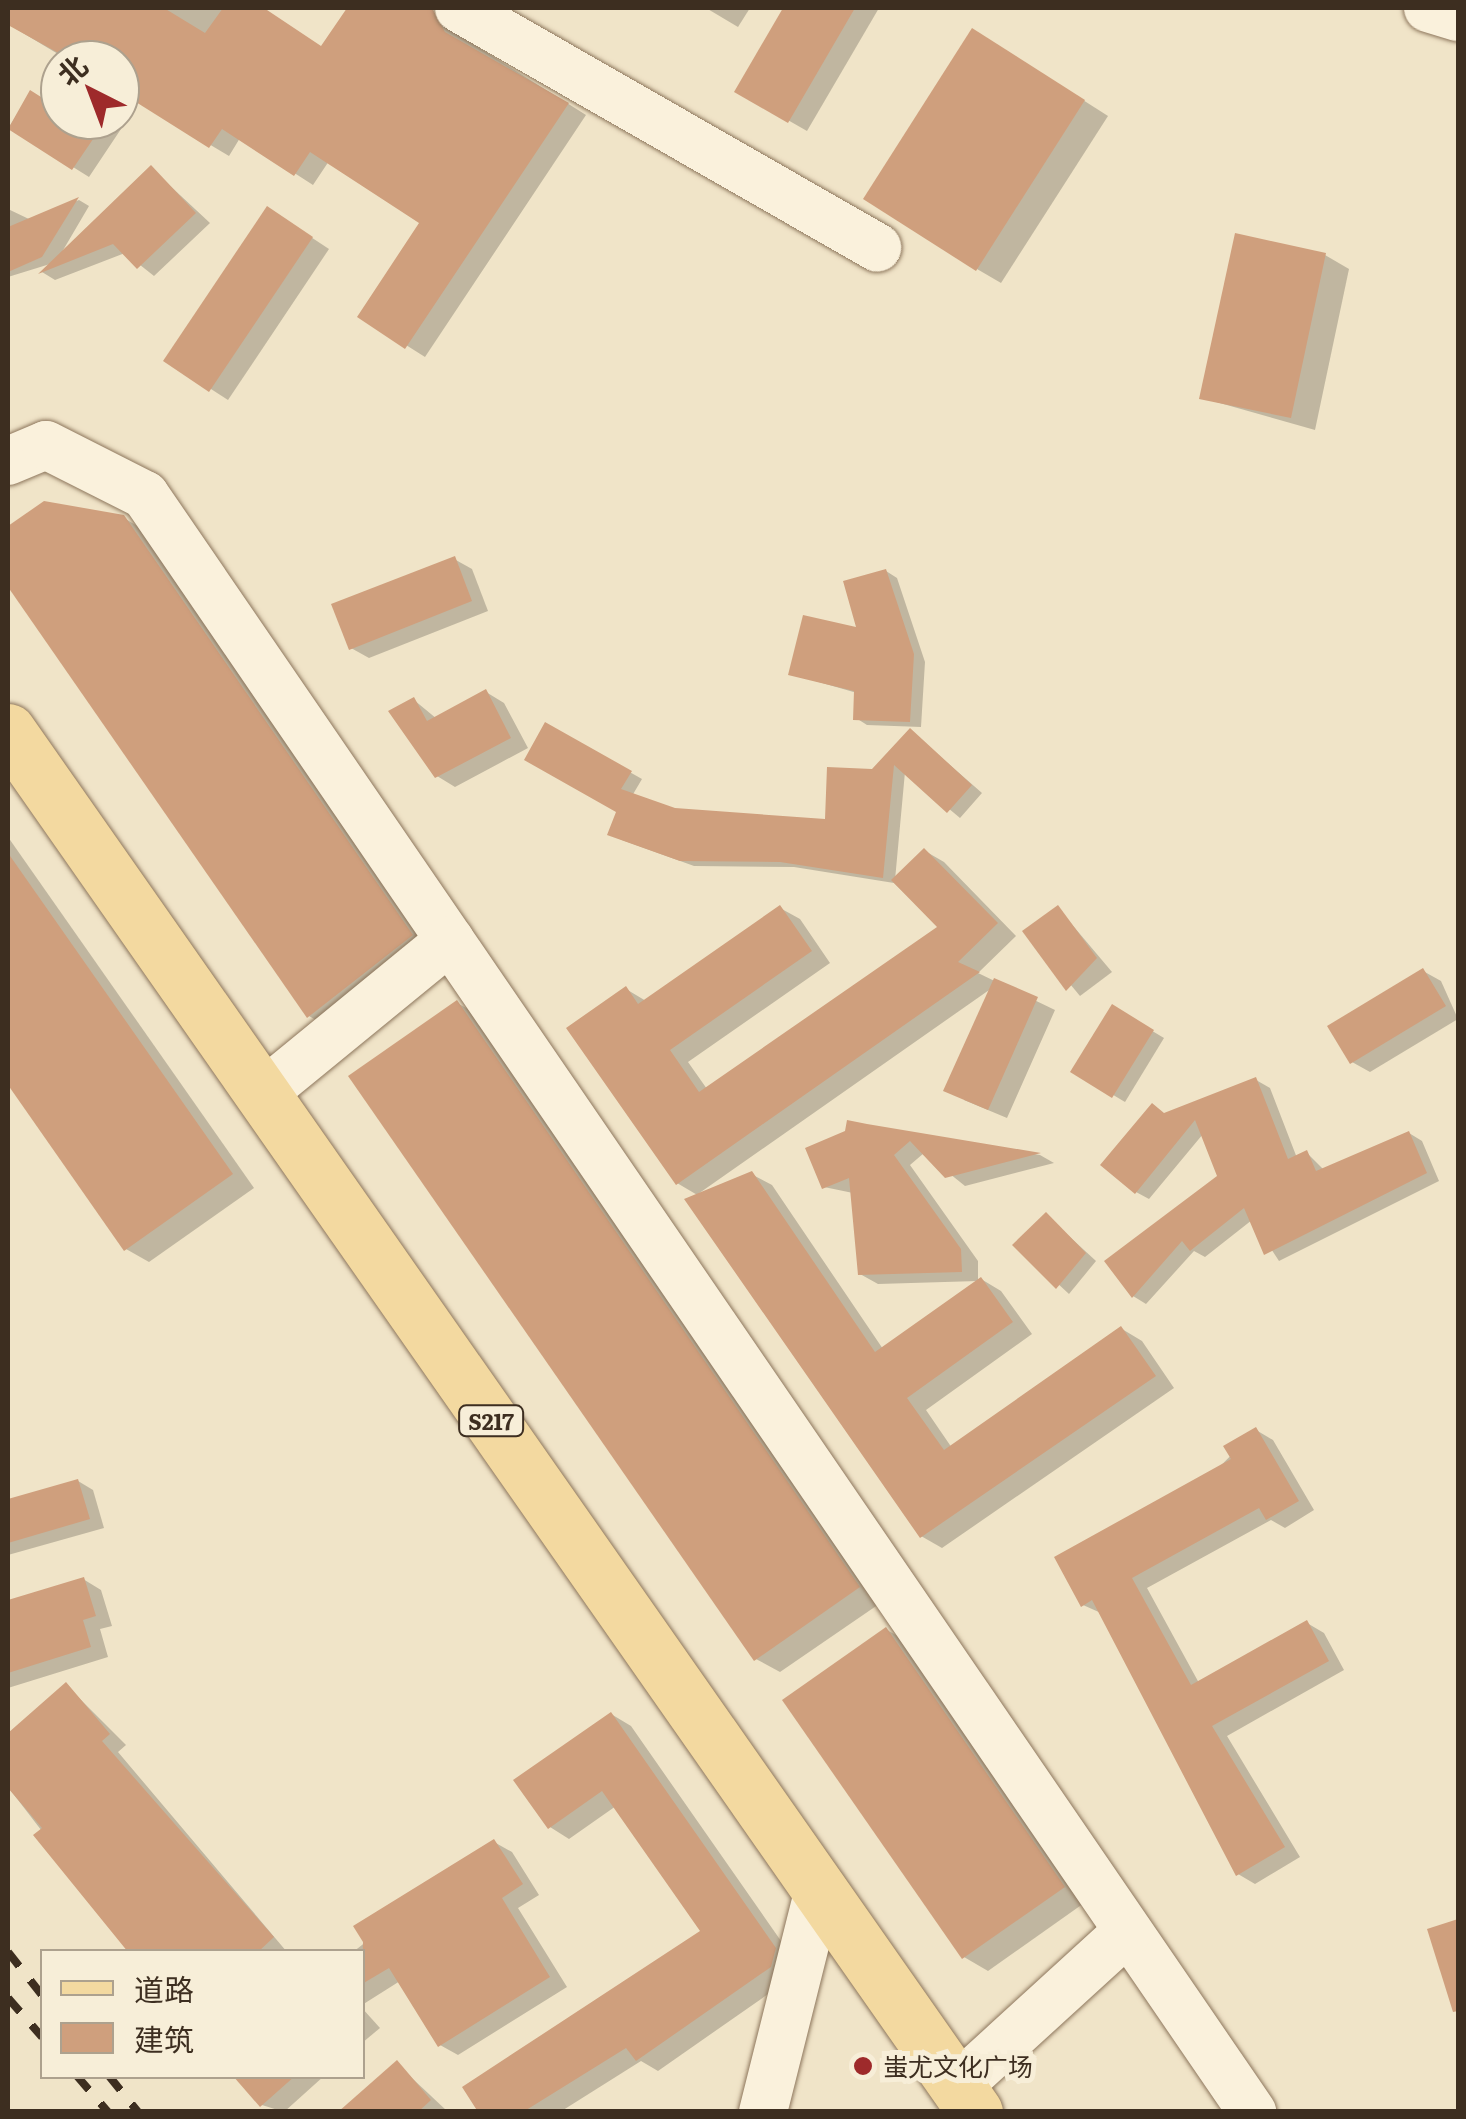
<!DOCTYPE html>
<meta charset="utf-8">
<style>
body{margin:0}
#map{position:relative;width:1466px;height:2119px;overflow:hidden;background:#f0e4c8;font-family:Literata,"Noto Sans SC",serif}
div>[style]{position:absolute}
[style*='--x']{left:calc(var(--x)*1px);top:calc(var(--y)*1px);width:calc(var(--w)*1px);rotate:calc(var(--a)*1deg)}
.shadow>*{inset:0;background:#0003}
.building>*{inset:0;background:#cf9f7d}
.roads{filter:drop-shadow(0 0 2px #8d765c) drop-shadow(0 0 2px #8d765c)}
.minor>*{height:48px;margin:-24px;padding:0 24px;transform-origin:24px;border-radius:24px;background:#faf1dc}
.major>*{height:55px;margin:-27.5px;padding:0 27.5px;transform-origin:27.5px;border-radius:27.5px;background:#f3d9a0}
.rail>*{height:8px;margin-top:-4px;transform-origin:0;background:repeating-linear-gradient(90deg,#3d2e20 0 18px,transparent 0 36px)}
.dots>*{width:28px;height:28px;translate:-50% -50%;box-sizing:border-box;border:5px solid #f7eed8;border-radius:50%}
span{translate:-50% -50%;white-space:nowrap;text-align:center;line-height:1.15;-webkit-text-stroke:10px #f7eed8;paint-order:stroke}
.shield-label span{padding:2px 8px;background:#f7eed8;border:2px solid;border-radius:8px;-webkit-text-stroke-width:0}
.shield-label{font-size:22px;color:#3d2e20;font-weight:700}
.poi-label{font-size:25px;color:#3d2e20}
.left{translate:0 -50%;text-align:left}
.frame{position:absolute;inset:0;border:10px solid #3d2e20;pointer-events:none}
.legend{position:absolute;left:40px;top:1949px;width:325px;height:130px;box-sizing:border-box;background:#f7eed8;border:2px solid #ada18e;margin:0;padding:12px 18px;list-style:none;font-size:30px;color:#3d2e20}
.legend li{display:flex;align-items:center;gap:20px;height:50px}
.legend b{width:50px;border:2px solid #ada18e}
.north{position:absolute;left:40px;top:40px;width:100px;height:100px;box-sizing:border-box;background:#f7eed8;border:2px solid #ada18e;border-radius:50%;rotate:318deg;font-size:28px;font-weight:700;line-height:40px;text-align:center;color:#3d2e20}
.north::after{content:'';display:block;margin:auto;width:35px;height:45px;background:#9e2a2b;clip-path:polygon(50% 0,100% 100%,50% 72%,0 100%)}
</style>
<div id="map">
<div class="shadow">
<div style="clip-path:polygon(8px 8px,263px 8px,323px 48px,350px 8px,416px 8px,586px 115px,425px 357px,360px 316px,423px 223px,329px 161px,313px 185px,240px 138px,229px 156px,120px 91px,120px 60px,68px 60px,8px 24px)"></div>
<div style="clip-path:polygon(706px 8px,750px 8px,738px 27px)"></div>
<div style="clip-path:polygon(786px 8px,879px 8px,807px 131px,737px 91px)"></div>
<div style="clip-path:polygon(997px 45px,1108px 116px,1001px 283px,977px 269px)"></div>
<div style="clip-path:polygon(31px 93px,60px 120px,112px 120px,121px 129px,89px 177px,9px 127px)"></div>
<div style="clip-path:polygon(151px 168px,210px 223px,154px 276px,125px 253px,55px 280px,42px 272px,50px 264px,8px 277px,8px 209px,31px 220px,79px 200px,89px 206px,62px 252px)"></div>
<div style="clip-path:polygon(285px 220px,329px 249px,228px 400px,166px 360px)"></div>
<div style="clip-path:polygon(1325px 255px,1349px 269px,1315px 430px,1202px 398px)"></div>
<div style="clip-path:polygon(45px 504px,122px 517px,146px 531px,435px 949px,333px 1030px,309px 1016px,8px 582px,8px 529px)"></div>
<div style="clip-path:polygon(454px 559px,472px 569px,488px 611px,369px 658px,351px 648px)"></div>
<div style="clip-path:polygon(886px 571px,897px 578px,925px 662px,921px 727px,867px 725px,856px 718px,857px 693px,791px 674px,859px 631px)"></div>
<div style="clip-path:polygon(486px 692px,504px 703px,528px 748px,455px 787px,437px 776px,414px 700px,437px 719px)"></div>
<div style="clip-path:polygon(546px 725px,642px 779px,632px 796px,675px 810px,828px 822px,911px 731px,982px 793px,960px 818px,905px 772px,895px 880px,925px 851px,944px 862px,1016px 936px,978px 973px,1055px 1010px,1007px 1118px,964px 1100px,992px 988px,698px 1194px,751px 1174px,772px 1185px,883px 1349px,981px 1279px,1001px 1291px,1032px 1334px,926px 1410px,952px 1448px,1122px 1329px,1142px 1341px,1174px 1388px,942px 1548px,921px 1536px,699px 1196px,677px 1183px,626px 989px,646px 1001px,780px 908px,800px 919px,830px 963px,688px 1062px,707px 1089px,940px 927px,894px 883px,794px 867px,694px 866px,622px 840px,610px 834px,619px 811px)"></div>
<div style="clip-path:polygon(8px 837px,254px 1188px,149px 1262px,126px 1249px,8px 1081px)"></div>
<div style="clip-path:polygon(1058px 908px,1112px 972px,1080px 996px,1026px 931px)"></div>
<div style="clip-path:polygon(1423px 971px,1441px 981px,1458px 1019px,1370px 1072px,1352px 1062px)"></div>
<div style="clip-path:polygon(457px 1003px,481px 1016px,882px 1602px,780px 1672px,756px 1659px)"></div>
<div style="clip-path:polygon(1112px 1007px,1164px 1038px,1125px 1102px,1073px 1071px)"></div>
<div style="clip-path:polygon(1256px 1080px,1270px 1088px,1297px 1158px,1307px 1153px,1324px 1170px,1409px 1133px,1422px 1141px,1439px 1181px,1279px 1261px,1252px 1220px,1205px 1257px,1194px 1251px,1146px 1304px,1133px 1296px,1220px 1176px,1203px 1134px,1149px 1199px,1136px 1192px,1167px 1115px)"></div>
<div style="clip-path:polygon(849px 1123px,1040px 1155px,1054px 1163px,965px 1186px,924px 1153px,910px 1165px,978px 1261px,978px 1281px,878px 1284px,860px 1274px,853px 1193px,824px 1187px)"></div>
<div style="clip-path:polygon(1046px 1215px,1096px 1261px,1069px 1294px,1016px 1245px)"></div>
<div style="clip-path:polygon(1256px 1430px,1273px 1440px,1314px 1510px,1285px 1528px,1271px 1520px,1147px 1588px,1199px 1683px,1307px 1623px,1324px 1633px,1344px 1670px,1227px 1736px,1300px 1857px,1255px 1884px,1238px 1874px,1101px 1613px,1083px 1605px)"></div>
<div style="clip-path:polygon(78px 1481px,93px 1490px,104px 1528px,8px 1555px,8px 1501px)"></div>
<div style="clip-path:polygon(83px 1579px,101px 1590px,112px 1626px,100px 1629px,108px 1657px,8px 1688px,8px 1603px)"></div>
<div style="clip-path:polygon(887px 1630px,910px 1643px,1087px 1901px,988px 1971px,964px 1957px)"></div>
<div style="clip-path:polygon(66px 1685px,126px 1745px,118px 1752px,287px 1952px,135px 1952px,8px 1787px,8px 1736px)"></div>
<div style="clip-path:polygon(611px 1714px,631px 1726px,795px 1961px,791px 1978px,658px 2071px,641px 2061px,560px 2112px,478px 2112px,704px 1932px,616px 1806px,569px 1839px,550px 1827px)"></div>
<div style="clip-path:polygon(494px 1842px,512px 1852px,539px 1895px,518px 1908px,567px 1987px,458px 2055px,440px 2045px,400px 1981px,362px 2005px,362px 1952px,353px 1952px)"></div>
<div style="clip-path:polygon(362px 2008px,380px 2028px,362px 2043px)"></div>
<div style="clip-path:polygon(397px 2064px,447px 2111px,342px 2112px)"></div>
<div style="clip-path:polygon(237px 2076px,324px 2076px,284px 2112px,262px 2105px)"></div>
</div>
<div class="building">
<div style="clip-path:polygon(8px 8px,164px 8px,205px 33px,223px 8px,264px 8px,321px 46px,347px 8px,432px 8px,445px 32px,569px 103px,405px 349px,357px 317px,419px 223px,310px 152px,294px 176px,222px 129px,209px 148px,120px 92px,120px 60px,71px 60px,8px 25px)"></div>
<div style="clip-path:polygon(783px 8px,855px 8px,788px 123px,734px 92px)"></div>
<div style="clip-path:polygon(972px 28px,1085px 100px,976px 271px,863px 199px)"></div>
<div style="clip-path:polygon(30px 90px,60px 109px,60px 120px,106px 120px,72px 170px,8px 129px)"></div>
<div style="clip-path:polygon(151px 165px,196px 213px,137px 269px,113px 244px,38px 274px)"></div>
<div style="clip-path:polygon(79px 197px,42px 257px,8px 272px,8px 227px)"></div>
<div style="clip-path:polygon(267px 206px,313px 237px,209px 392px,163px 361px)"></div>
<div style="clip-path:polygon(1235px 233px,1326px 253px,1291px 418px,1199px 399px)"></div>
<div style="clip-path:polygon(44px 501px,124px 515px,413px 935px,307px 1018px,8px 587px,8px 526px)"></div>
<div style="clip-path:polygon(455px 556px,472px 601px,349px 650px,331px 604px)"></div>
<div style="clip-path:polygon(886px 569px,914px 654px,910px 722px,853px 720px,854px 691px,788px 675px,803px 615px,856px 627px,843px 581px)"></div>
<div style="clip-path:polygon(486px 689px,511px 738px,435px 778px,388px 711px,414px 697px,427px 721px)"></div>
<div style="clip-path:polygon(545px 722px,632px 771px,621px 789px,675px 808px,825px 819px,827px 767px,872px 769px,910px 728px,972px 785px,947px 813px,894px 765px,883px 878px,780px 862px,680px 861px,607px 835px,616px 812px,524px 760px)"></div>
<div style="clip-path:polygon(924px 848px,998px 923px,958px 962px,980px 972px,676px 1185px,566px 1028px,626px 986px,638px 1004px,780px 905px,812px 951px,670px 1050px,699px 1092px,937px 927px,891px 880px)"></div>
<div style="clip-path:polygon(8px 853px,233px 1174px,124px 1251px,8px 1085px)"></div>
<div style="clip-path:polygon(1058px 905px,1097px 958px,1066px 991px,1022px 931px)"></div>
<div style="clip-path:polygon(1423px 968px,1446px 1006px,1350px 1064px,1327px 1026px)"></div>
<div style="clip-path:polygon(994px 978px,1038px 997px,988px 1110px,943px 1091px)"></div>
<div style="clip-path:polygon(457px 1000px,860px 1587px,754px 1661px,348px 1076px)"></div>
<div style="clip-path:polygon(1112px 1004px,1154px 1030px,1112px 1098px,1070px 1072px)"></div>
<div style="clip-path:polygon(1256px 1077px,1288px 1159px,1307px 1150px,1316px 1171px,1409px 1131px,1427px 1173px,1264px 1255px,1244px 1208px,1190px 1251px,1182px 1241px,1132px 1298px,1104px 1261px,1217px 1176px,1195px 1120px,1135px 1194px,1100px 1165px,1152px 1103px,1164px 1113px)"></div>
<div style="clip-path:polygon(847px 1120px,867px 1124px,1041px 1153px,945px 1178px,910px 1141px,894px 1155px,961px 1249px,962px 1272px,858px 1275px,849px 1178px,822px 1189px,805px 1148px,845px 1131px)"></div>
<div style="clip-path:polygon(752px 1171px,875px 1352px,981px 1277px,1013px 1322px,907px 1398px,944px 1450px,1121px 1326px,1156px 1376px,920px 1538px,684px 1199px)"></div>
<div style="clip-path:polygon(1046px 1212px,1086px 1253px,1056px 1289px,1012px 1245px)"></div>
<div style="clip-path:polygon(1256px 1427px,1299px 1501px,1266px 1520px,1259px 1508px,1132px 1578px,1191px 1685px,1307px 1620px,1329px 1661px,1212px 1726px,1285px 1847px,1236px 1876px,1092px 1600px,1081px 1607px,1054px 1557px,1231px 1459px,1223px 1446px)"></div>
<div style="clip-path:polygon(78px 1479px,90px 1519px,8px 1543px,8px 1499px)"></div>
<div style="clip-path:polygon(84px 1577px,96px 1616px,83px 1620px,91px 1647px,8px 1673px,8px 1600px)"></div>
<div style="clip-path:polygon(886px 1627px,1065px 1887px,962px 1959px,782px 1700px)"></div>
<div style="clip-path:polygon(66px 1682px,110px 1734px,102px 1741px,274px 1937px,258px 1952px,128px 1952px,33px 1835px,42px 1828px,8px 1788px,8px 1733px)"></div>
<div style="clip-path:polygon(611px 1712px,776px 1948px,771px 1967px,636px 2061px,626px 2048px,523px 2112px,478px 2112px,462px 2087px,700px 1931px,602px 1791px,548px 1829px,513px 1780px)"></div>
<div style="clip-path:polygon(494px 1839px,523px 1884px,502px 1898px,550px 1977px,438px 2047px,389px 1968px,362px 1984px,363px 1942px,353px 1926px)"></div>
<div style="clip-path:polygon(1458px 1919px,1458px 2011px,1453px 2012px,1427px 1929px)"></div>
<div style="clip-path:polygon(397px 2060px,431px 2100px,418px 2112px,338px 2112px)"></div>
<div style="clip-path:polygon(233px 2076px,295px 2076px,260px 2107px)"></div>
</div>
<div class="roads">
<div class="minor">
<div style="--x:459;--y:8;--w:482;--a:29.8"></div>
<div style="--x:1428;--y:8;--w:31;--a:17"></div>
<div style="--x:8;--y:461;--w:41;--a:-22.8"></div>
<div style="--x:46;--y:445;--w:111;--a:26.8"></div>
<div style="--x:145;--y:495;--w:1960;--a:55.6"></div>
<div style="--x:262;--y:1094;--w:243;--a:-39.3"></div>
<div style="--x:957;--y:2087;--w:231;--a:-42.4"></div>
<div style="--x:763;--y:2112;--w:230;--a:-75.9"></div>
</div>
<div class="major">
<div style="--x:8;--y:731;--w:1686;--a:55"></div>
</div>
</div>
<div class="rail">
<div style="--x:8;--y:1952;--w:55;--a:51.7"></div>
<div style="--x:8;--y:1998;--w:52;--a:48.9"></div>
<div style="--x:77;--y:2076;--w:48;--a:49.3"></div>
<div style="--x:109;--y:2076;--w:46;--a:51.1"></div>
</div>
<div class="dots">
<div style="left:863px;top:2066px;background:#9e2a2b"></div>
</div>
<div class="shield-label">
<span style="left:491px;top:1421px">S217</span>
</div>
<div class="poi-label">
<span class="left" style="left:883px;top:2066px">蚩尤文化广场</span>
</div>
<div class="frame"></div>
<ul class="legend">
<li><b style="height:12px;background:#f3d9a0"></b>道路</li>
<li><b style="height:28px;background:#cf9f7d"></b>建筑</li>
</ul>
<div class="north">北</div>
</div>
